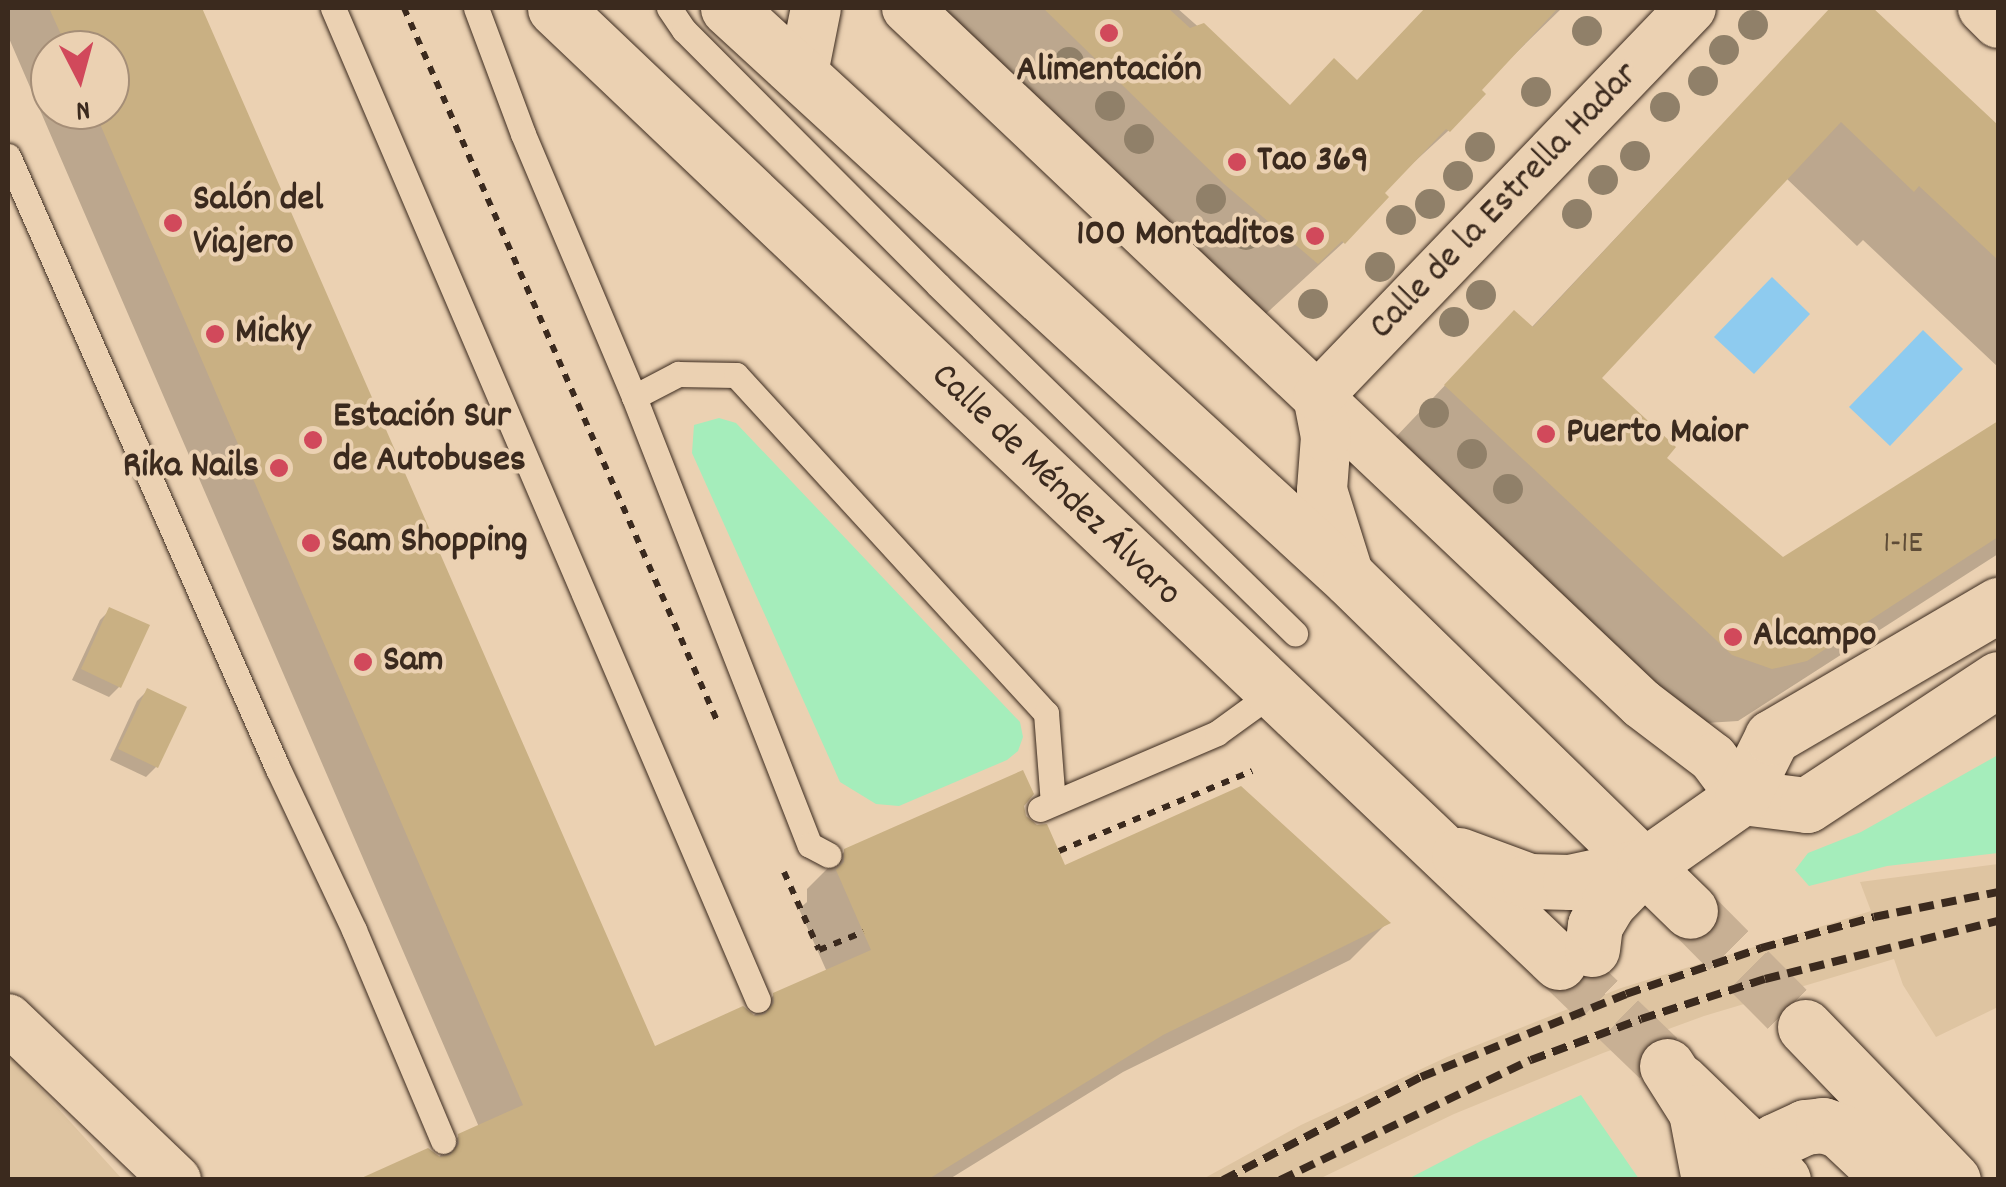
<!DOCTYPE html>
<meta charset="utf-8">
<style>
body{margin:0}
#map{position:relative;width:2006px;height:1187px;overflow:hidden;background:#ebd1b2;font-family:Dekko,sans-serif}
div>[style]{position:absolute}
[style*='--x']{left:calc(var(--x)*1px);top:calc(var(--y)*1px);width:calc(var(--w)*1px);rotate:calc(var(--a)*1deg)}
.built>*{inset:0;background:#dec4a1}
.green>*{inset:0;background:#a5edbb}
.water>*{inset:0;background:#8ecbef}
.shadow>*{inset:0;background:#0003}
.building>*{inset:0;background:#c9b083}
.primary-tunnel>*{height:55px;margin-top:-27.5px;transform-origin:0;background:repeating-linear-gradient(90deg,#c8b094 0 55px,transparent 0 83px)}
.path>*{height:6px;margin-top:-3px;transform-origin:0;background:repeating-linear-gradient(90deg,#3b2a1e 0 8px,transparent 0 16px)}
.roads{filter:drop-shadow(0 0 2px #3b2a1e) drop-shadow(0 0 2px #3b2a1e)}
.service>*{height:25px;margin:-12.5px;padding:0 12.5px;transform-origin:12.5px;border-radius:12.5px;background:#ebd1b2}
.minor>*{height:50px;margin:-25px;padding:0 25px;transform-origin:25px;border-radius:25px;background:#ebd1b2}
.secondary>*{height:55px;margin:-27.5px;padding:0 27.5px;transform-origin:27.5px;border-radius:27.5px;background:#ebd1b2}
.primary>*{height:55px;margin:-27.5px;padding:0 27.5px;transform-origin:27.5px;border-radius:27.5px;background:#ebd1b2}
.rail>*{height:8px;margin-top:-4px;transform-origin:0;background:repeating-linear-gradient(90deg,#3b2a1e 0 15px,transparent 0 23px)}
.trees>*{width:30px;height:30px;margin:-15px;border-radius:50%;background:#908069}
.dots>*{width:28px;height:28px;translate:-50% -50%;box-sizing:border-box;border:5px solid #ebd1b2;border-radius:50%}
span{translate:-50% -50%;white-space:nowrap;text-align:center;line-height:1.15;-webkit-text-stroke:8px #ebd1b2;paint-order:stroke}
.number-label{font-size:32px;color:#5e4c37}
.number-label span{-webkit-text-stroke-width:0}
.poi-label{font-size:38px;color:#3b2a1e;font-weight:700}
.left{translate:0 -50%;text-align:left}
.right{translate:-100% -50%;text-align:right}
.street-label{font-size:38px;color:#3b2a1e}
.frame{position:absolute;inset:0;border:10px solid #3b2a1e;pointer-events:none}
.north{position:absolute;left:30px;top:30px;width:100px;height:100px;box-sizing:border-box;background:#ebd1b2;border:2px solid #a58e77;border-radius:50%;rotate:174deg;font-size:28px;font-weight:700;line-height:40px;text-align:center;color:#3b2a1e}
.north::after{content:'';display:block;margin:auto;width:35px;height:45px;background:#d1495b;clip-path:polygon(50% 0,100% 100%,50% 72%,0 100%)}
</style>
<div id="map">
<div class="built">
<div style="clip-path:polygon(1998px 864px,1998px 1007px,1936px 1037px,1903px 985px,1894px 959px,1704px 1016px,1603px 1053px,1454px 1114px,1319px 1179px,1203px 1179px,1301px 1125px,1447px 1057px,1621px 988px,1871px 911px,1860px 882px)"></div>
<div style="clip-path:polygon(8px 1052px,9px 1054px,122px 1179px,8px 1179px)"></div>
</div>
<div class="green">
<div style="clip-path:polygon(719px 418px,736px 423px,1020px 722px,1023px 737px,1018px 751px,1007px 760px,899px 806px,876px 804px,840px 782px,692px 453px,694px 425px)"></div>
<div style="clip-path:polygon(1998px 755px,1998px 853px,1887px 866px,1809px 886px,1795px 870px,1808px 853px,1861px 832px)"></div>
<div style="clip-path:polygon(1581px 1095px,1639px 1179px,1408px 1179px,1483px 1140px)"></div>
</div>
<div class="water">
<div style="clip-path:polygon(1772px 277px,1810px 314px,1754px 374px,1714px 337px)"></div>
<div style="clip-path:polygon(1923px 330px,1963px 369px,1890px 446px,1849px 407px)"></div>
</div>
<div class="shadow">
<div style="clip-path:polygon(evenodd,8px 8px,200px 8px,654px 1049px,752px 1017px,774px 995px,827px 972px,799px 909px,807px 902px,807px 889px,845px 851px,1021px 805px,1023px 818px,1064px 868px,1387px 923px,1350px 960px,1123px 1072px,948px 1180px,364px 1180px,438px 1158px,459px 1136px,479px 1127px,8px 36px,8px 8px,50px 50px,110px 50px,110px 110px,50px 110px,50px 50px)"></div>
<div style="clip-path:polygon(914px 8px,1177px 8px,1289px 107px,1356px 82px,1426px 8px,1562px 8px,1478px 90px,1482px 94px,1448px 131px,1387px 187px,1344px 242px,1258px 321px)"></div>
<div style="clip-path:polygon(1832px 8px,1869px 8px,1998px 128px,1998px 367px,1863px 240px,1857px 246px,1786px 178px,1599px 378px,1663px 458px,1782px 561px,1998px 424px,1998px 554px,1738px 721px,1706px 723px,1676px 711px,1391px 442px,1514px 313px,1531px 328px)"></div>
<div style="clip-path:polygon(110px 610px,119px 687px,109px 697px,72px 680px,100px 620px)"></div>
<div style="clip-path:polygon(147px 691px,156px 767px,146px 777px,110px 760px,137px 701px)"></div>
</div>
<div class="building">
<div style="clip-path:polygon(49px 8px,202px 8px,655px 1046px,743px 1006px,755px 1016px,765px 1014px,774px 1003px,773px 993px,871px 950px,836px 870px,844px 862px,844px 849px,1023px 770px,1034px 794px,1024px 806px,1026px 816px,1037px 825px,1047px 824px,1065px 865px,1241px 786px,1391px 923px,1163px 1035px,927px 1180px,357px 1180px,428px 1148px,440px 1157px,450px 1155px,459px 1144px,458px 1134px,523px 1105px,94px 110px,110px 110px,110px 50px,68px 50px)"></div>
<div style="clip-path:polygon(1043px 8px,1168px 8px,1190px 28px,1204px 23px,1290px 105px,1334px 58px,1357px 80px,1425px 8px,1558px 8px,1482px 90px,1486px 94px,1450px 132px,1446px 129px,1385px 193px,1389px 197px,1345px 244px,1342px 241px,1318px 264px,1224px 184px)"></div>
<div style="clip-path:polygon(1830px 8px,1873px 8px,1998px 125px,1998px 260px,1919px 186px,1914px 192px,1841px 122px,1602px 378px,1676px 447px,1667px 458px,1783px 557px,1998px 421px,1998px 537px,1807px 661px,1772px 669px,1732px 655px,1444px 385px,1514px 310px,1533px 327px)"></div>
<div style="clip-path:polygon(109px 607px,150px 625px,121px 688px,81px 669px)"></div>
<div style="clip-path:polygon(147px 688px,187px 707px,158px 768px,118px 749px)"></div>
</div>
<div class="primary-tunnel">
<div style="--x:1690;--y:911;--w:163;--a:45.2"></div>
<div style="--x:1559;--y:962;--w:150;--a:43.9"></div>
</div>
<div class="path">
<div style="--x:404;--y:8;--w:781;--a:66.29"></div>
<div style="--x:1059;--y:851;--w:209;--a:-22.5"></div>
<div style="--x:784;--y:872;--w:85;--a:65.8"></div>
<div style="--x:819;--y:950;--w:48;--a:-22.2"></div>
</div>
<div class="roads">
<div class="service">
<div style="--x:333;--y:8;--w:1079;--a:66.81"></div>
<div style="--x:476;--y:8;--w:134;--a:69.5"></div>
<div style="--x:523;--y:134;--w:285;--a:67.1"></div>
<div style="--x:634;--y:397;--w:481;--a:68.6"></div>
<div style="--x:810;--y:845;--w:21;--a:28"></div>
<div style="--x:669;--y:8;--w:27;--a:56"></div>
<div style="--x:684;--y:30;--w:360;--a:45.1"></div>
<div style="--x:938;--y:285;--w:499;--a:44.3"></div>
<div style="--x:8;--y:156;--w:670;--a:66.23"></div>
<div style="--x:278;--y:769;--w:178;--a:64.7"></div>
<div style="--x:354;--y:930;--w:229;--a:67.1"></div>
<div style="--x:634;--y:397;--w:50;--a:-27.6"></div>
<div style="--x:678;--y:374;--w:58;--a:1"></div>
<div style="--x:736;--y:375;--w:459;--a:47.5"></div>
<div style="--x:1046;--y:713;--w:90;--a:85.6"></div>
<div style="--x:1040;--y:809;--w:193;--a:-23.2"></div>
<div style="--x:1217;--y:733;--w:68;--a:-36"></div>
</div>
<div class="minor">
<div style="--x:907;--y:8;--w:1012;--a:43.44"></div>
<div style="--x:1642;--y:704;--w:89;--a:37.3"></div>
<div style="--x:1713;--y:758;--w:49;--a:53.4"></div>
<div style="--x:1983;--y:8;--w:21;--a:45"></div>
<div style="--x:803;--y:73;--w:66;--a:-78.7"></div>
<div style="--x:1350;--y:579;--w:93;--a:-107.5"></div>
<div style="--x:1322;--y:490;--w:53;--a:-85.7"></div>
<div style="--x:1326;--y:437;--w:42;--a:-101"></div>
<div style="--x:1318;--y:396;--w:538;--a:-46.13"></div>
<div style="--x:8;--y:1019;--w:233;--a:43.8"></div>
</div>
<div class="secondary">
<div style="--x:1680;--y:1081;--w:143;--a:43.9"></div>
</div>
<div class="primary">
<div style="--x:555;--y:8;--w:1385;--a:43.54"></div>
<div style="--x:728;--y:8;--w:844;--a:42.55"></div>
<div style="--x:1350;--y:579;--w:475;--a:44.3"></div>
<div style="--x:1742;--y:797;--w:65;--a:7"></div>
<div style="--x:1807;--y:805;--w:229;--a:-33.4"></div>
<div style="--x:1459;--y:855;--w:75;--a:20.4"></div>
<div style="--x:1529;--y:881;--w:41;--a:1.4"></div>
<div style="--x:1570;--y:882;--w:76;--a:-12.2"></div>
<div style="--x:1592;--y:949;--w:24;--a:-83"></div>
<div style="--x:1595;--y:925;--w:27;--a:-59"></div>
<div style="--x:1609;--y:902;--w:50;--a:-45.8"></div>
<div style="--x:1644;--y:866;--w:120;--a:-35.1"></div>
<div style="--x:1742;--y:797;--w:67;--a:-63.4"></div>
<div style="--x:1772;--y:737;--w:262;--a:-30.3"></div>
<div style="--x:1805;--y:1027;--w:213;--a:46"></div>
<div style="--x:1667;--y:1066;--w:54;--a:57.8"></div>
<div style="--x:1696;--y:1112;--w:69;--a:79.2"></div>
<div style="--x:1728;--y:1180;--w:61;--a:-39.7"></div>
<div style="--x:1775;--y:1141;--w:33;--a:-25"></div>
<div style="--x:1805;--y:1127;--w:18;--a:-6"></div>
<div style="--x:1823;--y:1125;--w:18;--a:19"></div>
<div style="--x:1840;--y:1131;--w:71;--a:43.3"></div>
</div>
</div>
<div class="rail">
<div style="--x:1223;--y:1180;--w:223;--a:-27.5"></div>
<div style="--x:1421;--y:1077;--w:221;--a:-22"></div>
<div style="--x:1626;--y:994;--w:143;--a:-18.8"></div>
<div style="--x:1761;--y:948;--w:117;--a:-15.3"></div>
<div style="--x:1874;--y:917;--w:126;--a:-11.4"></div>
<div style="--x:1280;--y:1180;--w:278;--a:-25.6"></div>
<div style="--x:1531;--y:1060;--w:117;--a:-20.4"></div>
<div style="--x:1641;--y:1019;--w:130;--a:-17.9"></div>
<div style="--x:1765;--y:979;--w:240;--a:-14"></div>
</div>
<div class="trees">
<div style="left:1753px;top:25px"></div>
<div style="left:1587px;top:31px"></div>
<div style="left:1724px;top:50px"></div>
<div style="left:1069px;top:62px"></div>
<div style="left:1703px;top:81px"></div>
<div style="left:1536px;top:92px"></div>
<div style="left:1110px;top:106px"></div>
<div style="left:1665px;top:107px"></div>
<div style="left:1139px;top:139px"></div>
<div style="left:1480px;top:147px"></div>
<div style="left:1635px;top:156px"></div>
<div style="left:1458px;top:176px"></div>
<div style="left:1603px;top:180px"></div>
<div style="left:1211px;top:199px"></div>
<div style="left:1430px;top:204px"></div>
<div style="left:1577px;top:214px"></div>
<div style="left:1401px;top:220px"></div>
<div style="left:1246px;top:235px"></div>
<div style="left:1380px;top:267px"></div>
<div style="left:1481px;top:295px"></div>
<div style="left:1313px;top:304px"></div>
<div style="left:1454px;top:322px"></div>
<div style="left:1434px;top:413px"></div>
<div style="left:1472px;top:454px"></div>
<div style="left:1508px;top:489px"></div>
</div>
<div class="dots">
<div style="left:1109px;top:33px;background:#d1495b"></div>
<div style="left:1237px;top:162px;background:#d1495b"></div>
<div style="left:173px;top:223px;background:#d1495b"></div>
<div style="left:1315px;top:236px;background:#d1495b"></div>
<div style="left:215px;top:334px;background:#d1495b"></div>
<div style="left:1546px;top:434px;background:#d1495b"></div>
<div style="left:313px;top:440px;background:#d1495b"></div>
<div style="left:279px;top:468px;background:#d1495b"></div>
<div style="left:311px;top:543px;background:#d1495b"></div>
<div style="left:1733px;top:637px;background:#d1495b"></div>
<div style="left:363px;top:662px;background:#d1495b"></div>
</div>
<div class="number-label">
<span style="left:1903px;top:545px">1-1E</span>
</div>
<div class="poi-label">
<span style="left:1109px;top:72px">Alimentación</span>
<span class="left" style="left:1257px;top:162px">Tao 369</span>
<span class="left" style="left:193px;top:223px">Salón del<br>Viajero</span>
<span class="right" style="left:1295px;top:236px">100 Montaditos</span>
<span class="left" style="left:235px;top:334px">Micky</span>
<span class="left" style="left:333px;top:440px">Estación Sur<br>de Autobuses</span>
<span class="left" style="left:1566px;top:434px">Puerto Maior</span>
<span class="right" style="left:259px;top:468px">Rika Nails</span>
<span class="left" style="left:331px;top:543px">Sam Shopping</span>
<span class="left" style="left:1753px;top:637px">Alcampo</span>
<span class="left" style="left:383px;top:662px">Sam</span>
</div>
<div class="street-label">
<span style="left:1505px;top:202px;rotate:-46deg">Calle de la Estrella Hadar</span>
<span style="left:1055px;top:486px;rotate:44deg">Calle de Méndez Álvaro</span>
</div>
<div class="frame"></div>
<div class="north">N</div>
</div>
